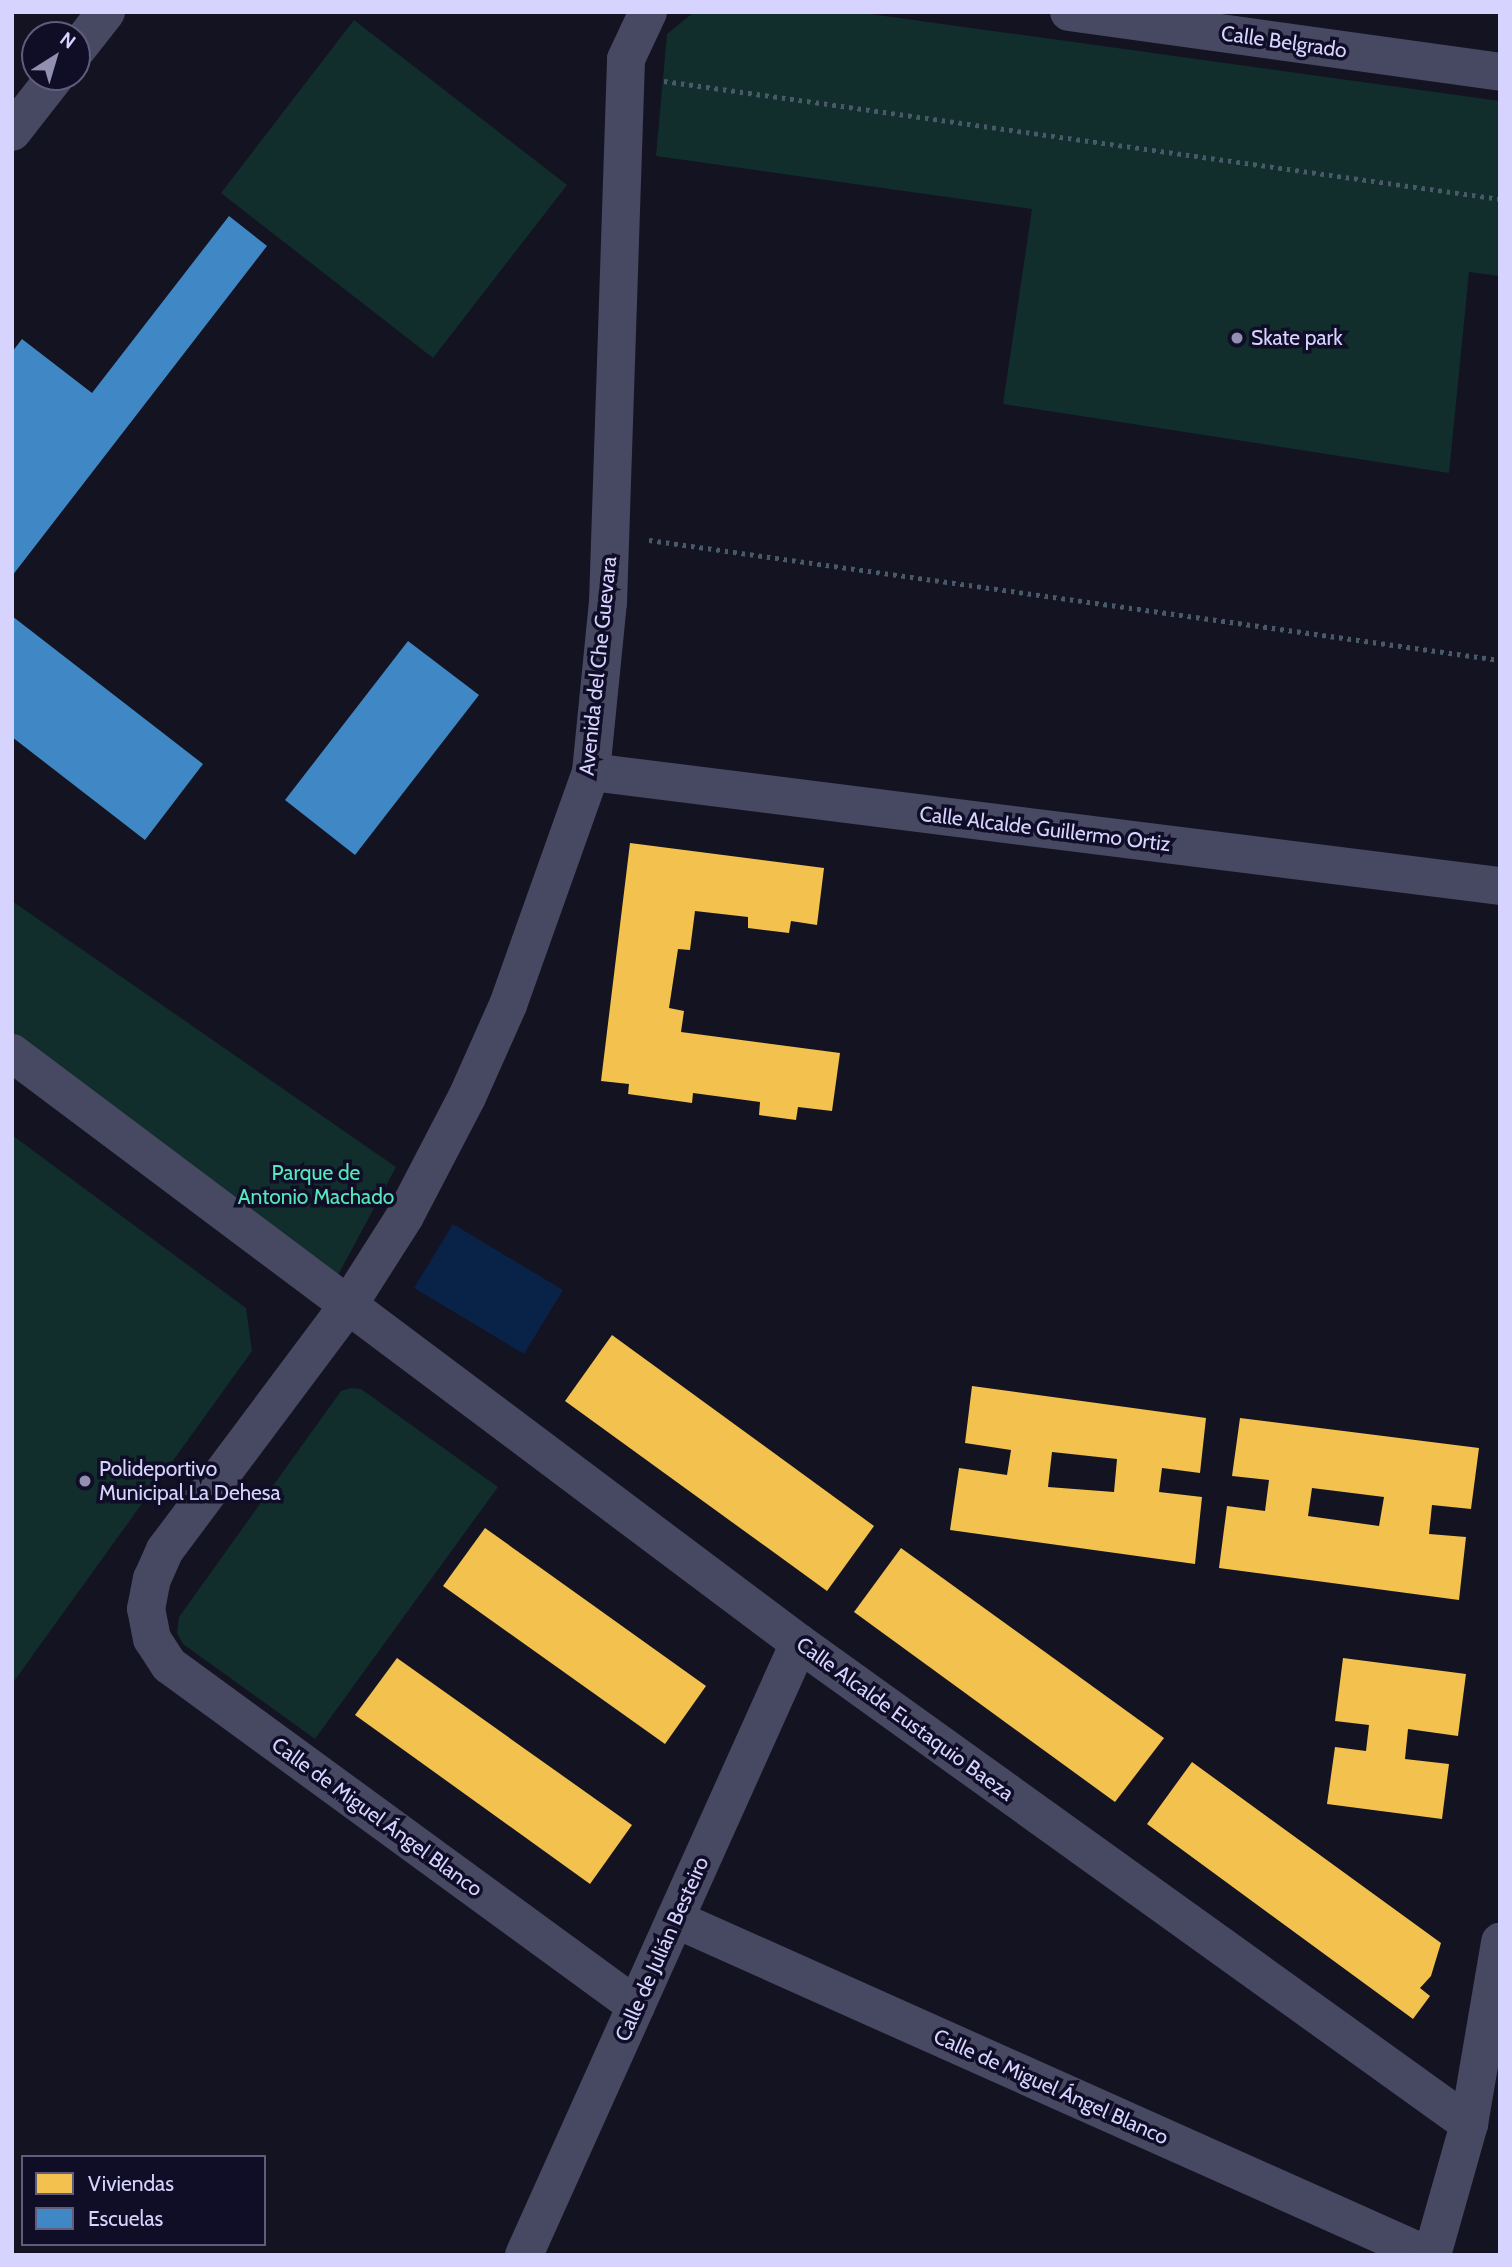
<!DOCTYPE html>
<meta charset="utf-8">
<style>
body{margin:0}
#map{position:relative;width:1512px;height:2267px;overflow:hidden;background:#141321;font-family:Cabin,sans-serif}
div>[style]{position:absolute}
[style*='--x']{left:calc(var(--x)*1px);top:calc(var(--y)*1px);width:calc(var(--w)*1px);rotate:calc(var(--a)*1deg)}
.green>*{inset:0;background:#112d2c}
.water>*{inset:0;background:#092247}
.homes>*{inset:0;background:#f2c14e}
.schools>*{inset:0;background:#3f88c5}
.path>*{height:4.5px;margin-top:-2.25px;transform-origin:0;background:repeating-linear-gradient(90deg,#485a69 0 3.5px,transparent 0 8.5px)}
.minor>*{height:38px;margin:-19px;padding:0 19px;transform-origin:19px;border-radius:19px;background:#474862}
.dots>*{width:19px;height:19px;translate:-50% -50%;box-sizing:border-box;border:4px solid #100d27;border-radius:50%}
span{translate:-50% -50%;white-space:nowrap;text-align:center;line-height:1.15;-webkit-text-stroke:7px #100d27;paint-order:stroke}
.street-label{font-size:21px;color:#d6d3ff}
.poi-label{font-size:21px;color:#d6d3ff}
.left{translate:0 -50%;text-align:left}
.park-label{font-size:21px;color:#56e8bc}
.frame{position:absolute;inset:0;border:14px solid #d6d3ff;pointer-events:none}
.legend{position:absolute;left:21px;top:2155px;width:245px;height:91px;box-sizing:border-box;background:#100d27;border:2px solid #5f5c7d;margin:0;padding:9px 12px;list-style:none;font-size:21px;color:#d6d3ff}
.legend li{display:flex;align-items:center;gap:14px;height:35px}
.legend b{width:35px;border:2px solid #5f5c7d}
.north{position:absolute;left:21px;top:21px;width:70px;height:70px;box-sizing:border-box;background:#100d27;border:2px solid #5f5c7d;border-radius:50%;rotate:37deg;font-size:19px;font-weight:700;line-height:28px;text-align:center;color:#d6d3ff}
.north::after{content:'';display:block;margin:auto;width:24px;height:32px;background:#9290b1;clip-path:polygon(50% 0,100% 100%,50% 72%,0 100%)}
</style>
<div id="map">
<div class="green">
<div style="clip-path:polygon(694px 12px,856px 12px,1500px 101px,1500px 276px,1469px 272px,1449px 473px,1003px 404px,1032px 209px,656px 156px,667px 34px)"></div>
<div style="clip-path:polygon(354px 20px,567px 185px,433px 358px,221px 193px)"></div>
<div style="clip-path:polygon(12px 901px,396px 1167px,337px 1277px,12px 1035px)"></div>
<div style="clip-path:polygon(12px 1135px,246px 1308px,252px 1351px,12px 1684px)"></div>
<div style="clip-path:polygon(351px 1388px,361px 1389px,498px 1487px,315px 1739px,183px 1644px,177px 1633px,179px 1617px,341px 1391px)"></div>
</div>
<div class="water">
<div style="clip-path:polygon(453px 1224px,563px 1290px,524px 1354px,414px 1288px)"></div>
</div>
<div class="homes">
<div style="clip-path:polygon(630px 843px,824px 868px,817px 925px,791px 921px,789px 933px,748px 928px,748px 917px,695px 911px,690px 950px,678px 949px,669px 1008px,684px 1011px,681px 1032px,840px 1053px,832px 1111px,798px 1107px,796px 1120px,759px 1115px,760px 1102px,693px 1093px,692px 1103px,628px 1094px,629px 1084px,601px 1081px)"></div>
<div style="clip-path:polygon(612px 1335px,874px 1526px,827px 1591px,565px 1401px)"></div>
<div style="clip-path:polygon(evenodd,972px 1386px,1206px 1418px,1200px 1473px,1162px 1468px,1159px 1492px,1202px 1497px,1195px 1564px,950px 1530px,959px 1468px,1007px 1475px,1011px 1450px,965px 1443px,972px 1386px,1052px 1452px,1117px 1459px,1114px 1492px,1048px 1487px,1052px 1452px)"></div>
<div style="clip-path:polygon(evenodd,1240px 1418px,1479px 1448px,1471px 1509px,1432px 1505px,1429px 1534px,1466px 1537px,1459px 1600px,1219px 1568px,1227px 1506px,1265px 1511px,1269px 1480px,1232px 1476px,1240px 1418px,1312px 1488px,1384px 1497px,1379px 1526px,1308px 1516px,1312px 1488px)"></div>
<div style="clip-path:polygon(485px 1528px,706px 1686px,665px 1744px,443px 1586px)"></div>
<div style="clip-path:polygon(901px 1548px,1164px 1738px,1115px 1802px,854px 1612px)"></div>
<div style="clip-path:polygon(397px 1658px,632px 1825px,590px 1884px,355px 1715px)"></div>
<div style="clip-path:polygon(1343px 1658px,1466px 1674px,1458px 1736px,1408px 1729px,1405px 1759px,1449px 1764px,1442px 1819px,1327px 1804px,1335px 1747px,1366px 1751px,1369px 1725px,1335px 1721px)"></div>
<div style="clip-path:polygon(1192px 1762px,1441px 1943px,1431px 1976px,1420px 1988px,1430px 1996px,1413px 2019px,1147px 1824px)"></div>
</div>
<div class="schools">
<div style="clip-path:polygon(229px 216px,267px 246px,12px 576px,12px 352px,22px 339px,92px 393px)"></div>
<div style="clip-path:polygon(12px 616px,203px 764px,145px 840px,12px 737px)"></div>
<div style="clip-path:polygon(408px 641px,479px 695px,355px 855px,285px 800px)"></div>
</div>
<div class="path">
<div style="--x:664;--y:81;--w:844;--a:8.03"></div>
<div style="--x:649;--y:540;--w:859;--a:8.03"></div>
</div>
<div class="minor">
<div style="--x:1069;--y:12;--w:435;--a:7.9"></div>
<div style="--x:77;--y:49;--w:47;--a:-51.9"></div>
<div style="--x:12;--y:132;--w:70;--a:-52"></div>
<div style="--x:591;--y:772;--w:916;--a:7.15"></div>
<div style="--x:12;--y:1053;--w:984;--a:36.86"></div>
<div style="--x:799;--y:1643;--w:825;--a:35.67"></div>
<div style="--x:675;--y:1919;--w:824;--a:24.08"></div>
<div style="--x:636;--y:2006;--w:578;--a:-143.86"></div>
<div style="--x:169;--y:1665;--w:31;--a:-123"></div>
<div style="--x:152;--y:1639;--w:31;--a:-101"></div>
<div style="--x:146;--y:1609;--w:31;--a:-79"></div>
<div style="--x:152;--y:1579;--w:32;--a:-66"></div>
<div style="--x:165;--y:1550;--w:307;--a:-53.2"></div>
<div style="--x:349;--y:1304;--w:104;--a:-57.5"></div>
<div style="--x:405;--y:1216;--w:134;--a:-62.5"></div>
<div style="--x:467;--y:1097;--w:101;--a:-66"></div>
<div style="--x:508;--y:1005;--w:247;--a:-70.4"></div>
<div style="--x:591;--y:772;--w:170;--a:-84.3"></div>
<div style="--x:608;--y:603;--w:544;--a:-88.1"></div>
<div style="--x:626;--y:59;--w:52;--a:-64.9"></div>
<div style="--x:524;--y:2255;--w:671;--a:-65.8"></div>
<div style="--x:1432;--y:2255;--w:136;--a:-74.2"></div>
<div style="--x:1469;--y:2124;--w:185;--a:-80.3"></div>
</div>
<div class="dots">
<div style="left:1237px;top:338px;background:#9290b1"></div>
<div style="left:85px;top:1481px;background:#9290b1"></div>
</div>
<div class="street-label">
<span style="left:1284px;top:42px;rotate:8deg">Calle Belgrado</span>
<span style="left:598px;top:666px;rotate:-84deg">Avenida del Che Guevara</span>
<span style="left:1045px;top:829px;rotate:7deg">Calle Alcalde Guillermo Ortiz</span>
<span style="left:905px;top:1719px;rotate:36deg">Calle Alcalde Eustaquio Baeza</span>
<span style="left:377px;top:1817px;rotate:36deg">Calle de Miguel Ángel Blanco</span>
<span style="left:662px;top:1949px;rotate:-66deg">Calle de Julián Besteiro</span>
<span style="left:1051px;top:2087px;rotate:24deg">Calle de Miguel Ángel Blanco</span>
</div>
<div class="poi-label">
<span class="left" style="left:1251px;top:338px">Skate park</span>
<span class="left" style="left:99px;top:1481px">Polideportivo<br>Municipal La Dehesa</span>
</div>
<div class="park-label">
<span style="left:316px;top:1185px">Parque de<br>Antonio Machado</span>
</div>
<div class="frame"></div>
<ul class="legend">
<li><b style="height:19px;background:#f2c14e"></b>Viviendas</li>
<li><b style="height:19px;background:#3f88c5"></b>Escuelas</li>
</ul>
<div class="north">N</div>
</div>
